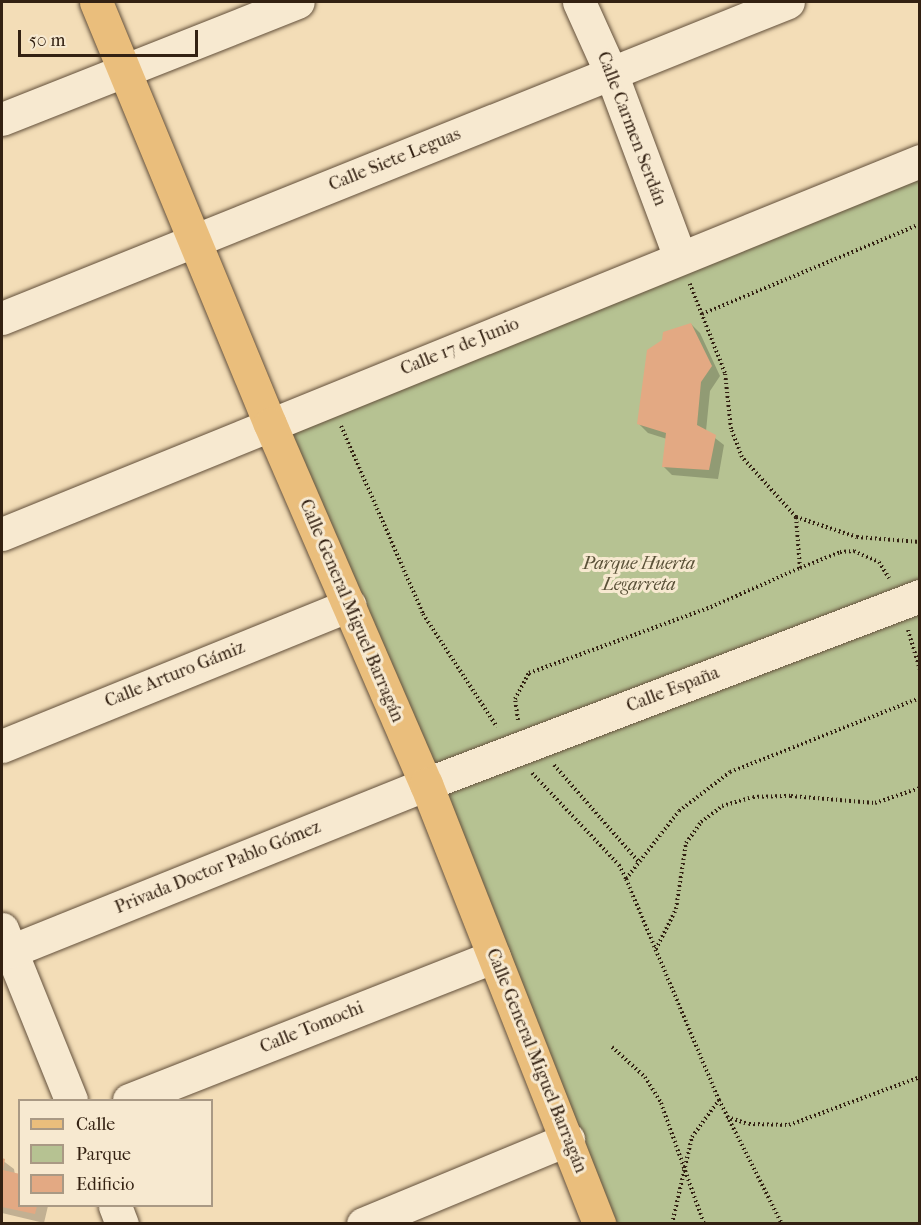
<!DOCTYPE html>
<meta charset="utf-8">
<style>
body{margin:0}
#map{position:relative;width:921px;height:1225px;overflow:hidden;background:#f3ddb7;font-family:"IM FELL French Canon",serif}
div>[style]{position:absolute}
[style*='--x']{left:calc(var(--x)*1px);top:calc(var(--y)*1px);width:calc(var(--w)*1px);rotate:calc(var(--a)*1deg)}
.green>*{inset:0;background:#b6c292}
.shadow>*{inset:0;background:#0003}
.building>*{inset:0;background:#e3a983}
.path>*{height:4px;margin-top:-2px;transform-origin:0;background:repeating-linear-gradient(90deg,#332112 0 1.5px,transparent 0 4.5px)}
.roads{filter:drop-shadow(0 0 2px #63503b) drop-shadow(0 0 2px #63503b)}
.minor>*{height:33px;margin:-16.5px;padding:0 16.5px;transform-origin:16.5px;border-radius:16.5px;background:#f7e9d0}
.major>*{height:33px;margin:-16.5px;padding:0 16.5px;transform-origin:16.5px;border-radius:16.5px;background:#eabe7c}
span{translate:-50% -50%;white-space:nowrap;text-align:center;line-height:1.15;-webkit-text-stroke:6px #f7e9d0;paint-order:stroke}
.street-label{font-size:18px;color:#332112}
.park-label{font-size:18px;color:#5a5138;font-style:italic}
.frame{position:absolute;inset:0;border:3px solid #332112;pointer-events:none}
.legend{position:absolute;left:18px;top:1099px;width:195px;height:108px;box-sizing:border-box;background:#f7e9d0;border:2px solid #a99984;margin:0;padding:8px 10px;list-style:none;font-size:18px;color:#332112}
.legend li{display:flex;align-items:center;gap:12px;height:30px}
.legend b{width:30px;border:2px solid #a99984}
.scale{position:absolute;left:18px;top:30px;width:180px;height:27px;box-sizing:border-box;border:3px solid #332112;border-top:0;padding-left:8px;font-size:18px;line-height:21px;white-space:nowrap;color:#332112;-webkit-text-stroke:4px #f7e9d0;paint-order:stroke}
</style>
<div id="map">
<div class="green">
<div style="clip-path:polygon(919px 161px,919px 1223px,599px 1223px,270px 424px)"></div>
</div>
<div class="shadow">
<div style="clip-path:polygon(691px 324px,700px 333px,720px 376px,710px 391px,706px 431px,724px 445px,718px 479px,672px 475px,663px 466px,667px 439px,648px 433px,639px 424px)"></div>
<div style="clip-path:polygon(2px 1160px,14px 1169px,20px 1206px,48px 1206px,44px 1223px,2px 1213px)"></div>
</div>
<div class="building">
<div style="clip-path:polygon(691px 323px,712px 366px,701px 382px,697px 425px,716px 435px,709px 470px,662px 467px,666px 433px,637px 424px,647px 350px,662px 340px,663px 332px)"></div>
<div style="clip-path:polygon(2px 1158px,5px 1159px,3px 1170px,20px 1174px,20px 1206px,37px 1206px,35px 1214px,2px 1207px)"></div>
</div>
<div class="path">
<div style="--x:702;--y:314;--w:236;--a:-22.4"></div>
<div style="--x:341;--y:426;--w:205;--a:66.4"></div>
<div style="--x:423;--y:614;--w:135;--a:56.8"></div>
<div style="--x:796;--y:517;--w:64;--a:18.2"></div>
<div style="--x:857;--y:537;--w:63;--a:4.5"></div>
<div style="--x:800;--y:568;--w:43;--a:-21.8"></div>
<div style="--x:840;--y:552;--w:14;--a:-4"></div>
<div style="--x:854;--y:551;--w:27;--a:24"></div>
<div style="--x:879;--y:562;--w:19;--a:58"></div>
<div style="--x:908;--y:630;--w:42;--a:73.3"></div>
<div style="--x:518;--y:720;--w:21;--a:-98"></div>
<div style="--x:515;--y:699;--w:30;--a:-62"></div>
<div style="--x:529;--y:673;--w:194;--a:-19.9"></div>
<div style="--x:711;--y:607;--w:97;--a:-23.7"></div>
<div style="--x:800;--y:568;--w:51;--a:-94.5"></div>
<div style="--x:796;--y:517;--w:81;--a:-132"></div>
<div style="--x:742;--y:457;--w:30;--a:-111"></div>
<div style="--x:731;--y:429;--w:56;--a:-96.1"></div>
<div style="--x:725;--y:373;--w:96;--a:-111.5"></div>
<div style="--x:554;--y:765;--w:128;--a:48.8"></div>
<div style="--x:532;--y:773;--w:127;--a:46.6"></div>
<div style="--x:619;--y:865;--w:16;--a:63"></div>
<div style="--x:626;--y:879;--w:240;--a:67.2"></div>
<div style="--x:719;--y:1100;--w:139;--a:63.1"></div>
<div style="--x:626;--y:879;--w:86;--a:-52.1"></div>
<div style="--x:679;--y:811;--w:64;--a:-37.4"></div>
<div style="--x:730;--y:772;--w:204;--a:-21.3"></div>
<div style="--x:656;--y:949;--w:45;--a:-63.4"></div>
<div style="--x:676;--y:909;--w:67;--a:-81.4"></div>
<div style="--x:686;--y:843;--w:26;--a:-54"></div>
<div style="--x:701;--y:822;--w:26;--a:-37"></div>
<div style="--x:722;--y:806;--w:32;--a:-16"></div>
<div style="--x:753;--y:797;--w:38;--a:-2"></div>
<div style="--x:791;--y:796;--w:84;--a:4.8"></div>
<div style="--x:875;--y:803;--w:47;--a:-18.4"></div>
<div style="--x:612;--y:1047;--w:45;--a:42.3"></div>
<div style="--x:645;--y:1077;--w:31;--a:58"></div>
<div style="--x:661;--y:1103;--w:128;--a:70.4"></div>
<div style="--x:727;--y:1117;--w:23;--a:18"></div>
<div style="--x:749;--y:1124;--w:40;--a:1.4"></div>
<div style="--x:789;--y:1125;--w:140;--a:-20.1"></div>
<div style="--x:672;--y:1224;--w:89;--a:-77.1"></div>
<div style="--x:692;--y:1137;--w:46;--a:-53.9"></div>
</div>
<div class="roads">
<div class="minor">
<div style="--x:579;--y:2;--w:78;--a:65.7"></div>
<div style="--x:611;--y:73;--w:197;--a:69.5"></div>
<div style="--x:2;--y:119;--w:318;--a:-21.6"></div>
<div style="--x:2;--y:318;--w:847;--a:-21.9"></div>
<div style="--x:2;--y:534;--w:991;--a:-22.11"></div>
<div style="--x:2;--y:746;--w:375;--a:-22.1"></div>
<div style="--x:2;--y:929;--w:184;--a:68"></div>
<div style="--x:11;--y:951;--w:447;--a:-21.9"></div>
<div style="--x:426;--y:784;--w:529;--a:-20.84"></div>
<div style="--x:129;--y:1100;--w:392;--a:-21.5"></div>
<div style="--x:115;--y:1206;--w:19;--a:69"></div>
<div style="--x:363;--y:1224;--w:222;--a:-22.5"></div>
</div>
<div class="major">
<div style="--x:96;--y:2;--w:456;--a:67.6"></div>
<div style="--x:270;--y:424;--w:392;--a:66.6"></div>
<div style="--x:426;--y:784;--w:473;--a:68.5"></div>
</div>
</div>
<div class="street-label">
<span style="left:631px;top:129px;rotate:69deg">Calle Carmen Serdán</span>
<span style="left:395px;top:160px;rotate:-22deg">Calle Siete Leguas</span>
<span style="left:460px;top:347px;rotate:-22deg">Calle 17 de Junio</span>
<span style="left:351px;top:611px;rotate:67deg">Calle General Miguel Barragán</span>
<span style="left:175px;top:675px;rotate:-22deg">Calle Arturo Gámiz</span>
<span style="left:673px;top:690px;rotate:-21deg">Calle España</span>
<span style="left:218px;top:868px;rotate:-22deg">Privada Doctor Pablo Gómez</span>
<span style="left:312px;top:1028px;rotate:-22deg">Calle Tomochi</span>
<span style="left:536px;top:1061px;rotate:68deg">Calle General Miguel Barragán</span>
</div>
<div class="park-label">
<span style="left:639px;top:575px">Parque Huerta<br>Legarreta</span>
</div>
<div class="frame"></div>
<ul class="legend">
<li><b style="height:8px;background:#eabe7c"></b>Calle</li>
<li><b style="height:16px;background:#b6c292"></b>Parque</li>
<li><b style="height:16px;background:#e3a983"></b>Edificio</li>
</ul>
<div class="scale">50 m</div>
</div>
